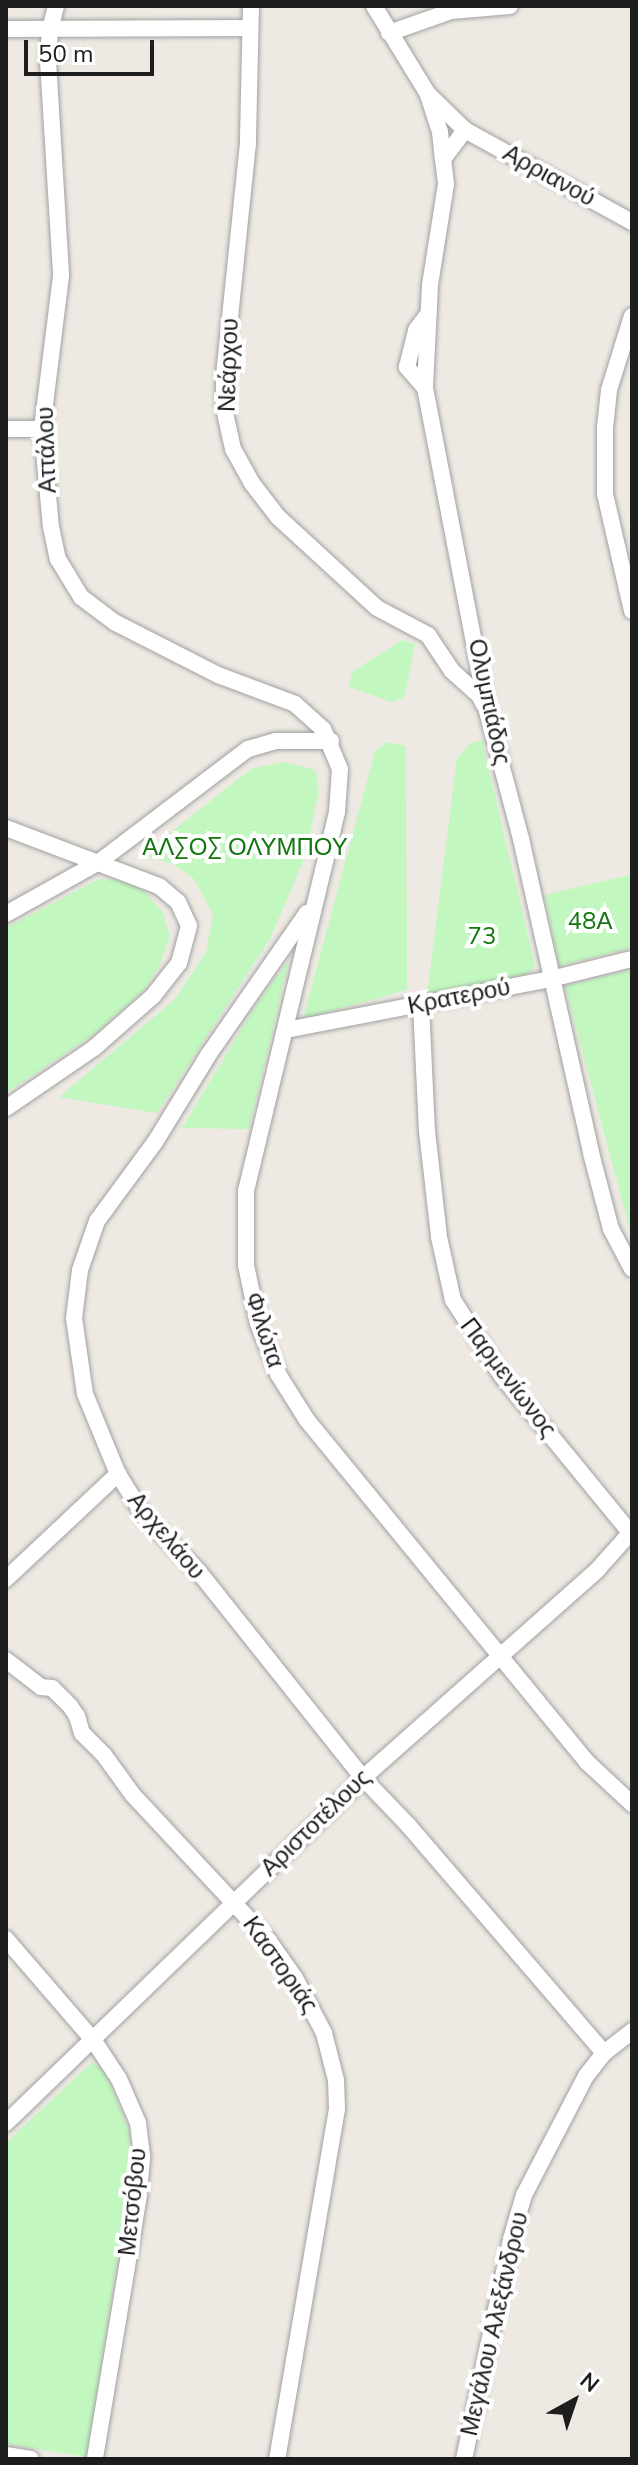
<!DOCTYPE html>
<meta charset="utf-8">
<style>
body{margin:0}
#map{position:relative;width:638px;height:2465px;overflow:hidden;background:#eee9e3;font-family:"Nunito Sans",sans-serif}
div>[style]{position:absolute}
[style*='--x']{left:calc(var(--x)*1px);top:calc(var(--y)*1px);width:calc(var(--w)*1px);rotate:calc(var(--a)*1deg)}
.park>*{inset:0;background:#c2f8c0}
.roads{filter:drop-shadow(0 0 2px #a1a1a1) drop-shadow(0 0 2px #a1a1a1)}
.street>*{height:16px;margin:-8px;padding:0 8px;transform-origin:8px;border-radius:8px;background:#fff}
span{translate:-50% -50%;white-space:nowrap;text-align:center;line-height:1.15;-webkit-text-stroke:8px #fff;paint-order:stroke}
.street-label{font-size:24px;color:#1d1d1d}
.park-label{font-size:24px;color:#12770e}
.frame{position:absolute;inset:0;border:8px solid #1d1d1d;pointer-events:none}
.north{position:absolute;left:534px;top:2361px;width:80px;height:80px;-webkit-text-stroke:6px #fff;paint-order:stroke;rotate:40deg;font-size:22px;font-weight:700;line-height:32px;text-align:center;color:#1d1d1d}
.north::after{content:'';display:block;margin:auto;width:28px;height:36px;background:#1d1d1d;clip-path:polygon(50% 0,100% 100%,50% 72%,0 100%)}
.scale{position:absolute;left:24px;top:40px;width:130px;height:36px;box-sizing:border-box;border:4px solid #1d1d1d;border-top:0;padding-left:10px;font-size:24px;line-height:28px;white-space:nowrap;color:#1d1d1d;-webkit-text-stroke:6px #fff;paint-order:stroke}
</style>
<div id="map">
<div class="park">
<div style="clip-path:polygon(402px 640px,415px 644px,404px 698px,391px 702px,349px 687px,352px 672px)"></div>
<div style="clip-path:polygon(482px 740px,535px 966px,526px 976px,427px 994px,457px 758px,471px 743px)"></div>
<div style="clip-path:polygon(387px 742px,406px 746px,407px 990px,303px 1019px,375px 751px)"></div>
<div style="clip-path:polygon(284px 762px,316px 770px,319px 793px,303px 862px,270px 939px,157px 1113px,59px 1097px,174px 1000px,206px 952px,213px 915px,194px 879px,173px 864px,142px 855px,252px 768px)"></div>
<div style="clip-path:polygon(632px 874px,632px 948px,559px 966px,545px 895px)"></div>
<div style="clip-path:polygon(99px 879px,118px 880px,142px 889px,162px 911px,170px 936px,160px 965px,143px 991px,96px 1033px,6px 1093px,6px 928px)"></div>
<div style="clip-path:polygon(289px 960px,249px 1129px,182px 1128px,259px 1000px)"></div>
<div style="clip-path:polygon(632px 969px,632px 1238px,565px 986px)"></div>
<div style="clip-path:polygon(92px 2062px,105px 2072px,130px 2134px,127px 2194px,87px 2457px,6px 2444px,6px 2143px)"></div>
</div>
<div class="roads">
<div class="street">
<div style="--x:56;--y:6;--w:25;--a:104"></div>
<div style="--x:50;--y:30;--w:31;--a:94"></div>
<div style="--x:48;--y:61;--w:215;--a:86.5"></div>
<div style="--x:61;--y:276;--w:154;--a:97.1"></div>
<div style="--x:42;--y:429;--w:98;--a:84.8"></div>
<div style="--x:51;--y:527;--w:33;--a:78"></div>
<div style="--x:58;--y:559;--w:44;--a:58.8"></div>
<div style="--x:81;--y:597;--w:41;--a:37.1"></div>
<div style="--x:114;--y:622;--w:117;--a:27"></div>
<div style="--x:218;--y:675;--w:82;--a:20.6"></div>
<div style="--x:295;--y:704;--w:38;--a:42"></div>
<div style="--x:323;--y:729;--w:43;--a:67"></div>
<div style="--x:340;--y:769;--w:43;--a:94"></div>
<div style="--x:337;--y:812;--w:390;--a:103.5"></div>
<div style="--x:246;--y:1191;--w:74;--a:90"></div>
<div style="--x:246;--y:1265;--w:59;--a:78.3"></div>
<div style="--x:258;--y:1323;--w:55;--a:68.6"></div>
<div style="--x:278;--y:1374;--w:54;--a:57.8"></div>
<div style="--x:307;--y:1420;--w:442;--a:50.7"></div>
<div style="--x:587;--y:1762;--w:62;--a:43"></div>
<div style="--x:251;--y:6;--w:137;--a:91.3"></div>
<div style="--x:248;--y:143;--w:235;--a:95.9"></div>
<div style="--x:224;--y:377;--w:31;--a:90"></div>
<div style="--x:224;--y:408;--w:42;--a:77.6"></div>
<div style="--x:233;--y:449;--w:38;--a:61"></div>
<div style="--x:251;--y:482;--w:44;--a:52.4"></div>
<div style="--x:278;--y:517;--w:134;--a:42.6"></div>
<div style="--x:377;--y:608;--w:58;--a:27.9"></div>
<div style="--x:428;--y:635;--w:43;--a:56.3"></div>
<div style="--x:452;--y:671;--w:36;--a:42"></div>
<div style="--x:479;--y:695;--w:11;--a:63"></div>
<div style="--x:374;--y:6;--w:103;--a:58.5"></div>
<div style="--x:428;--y:94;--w:52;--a:44.2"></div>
<div style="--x:465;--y:130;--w:191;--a:28.9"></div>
<div style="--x:6;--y:29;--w:244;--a:-0.2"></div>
<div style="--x:389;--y:33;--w:66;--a:-19.5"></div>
<div style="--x:451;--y:11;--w:59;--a:-4.8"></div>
<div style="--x:428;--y:95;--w:39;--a:72"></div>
<div style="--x:440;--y:132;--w:27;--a:84"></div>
<div style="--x:465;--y:130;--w:36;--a:127"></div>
<div style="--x:443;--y:159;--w:25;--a:83"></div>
<div style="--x:446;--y:184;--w:102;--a:99"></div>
<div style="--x:430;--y:285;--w:103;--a:92.8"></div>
<div style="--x:425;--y:388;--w:329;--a:79.1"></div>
<div style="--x:487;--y:711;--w:132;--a:75.1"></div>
<div style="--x:521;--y:839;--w:322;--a:77.4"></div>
<div style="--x:591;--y:1153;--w:79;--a:75.3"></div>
<div style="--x:611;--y:1229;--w:45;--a:62.3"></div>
<div style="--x:632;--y:316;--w:77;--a:107.3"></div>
<div style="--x:609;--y:390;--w:36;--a:96"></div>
<div style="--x:605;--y:426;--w:68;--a:90"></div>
<div style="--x:605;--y:494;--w:120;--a:77"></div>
<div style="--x:425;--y:388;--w:28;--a:-131"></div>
<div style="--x:407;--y:367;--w:38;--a:-76"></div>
<div style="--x:416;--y:330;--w:21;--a:-53"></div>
<div style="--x:6;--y:429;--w:36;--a:0"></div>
<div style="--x:6;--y:828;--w:164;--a:20.8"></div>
<div style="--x:159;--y:886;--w:25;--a:40"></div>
<div style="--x:178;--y:902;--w:26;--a:65"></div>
<div style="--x:189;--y:926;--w:38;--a:105"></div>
<div style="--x:179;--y:963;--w:42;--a:128.2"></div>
<div style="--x:153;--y:996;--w:79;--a:138.6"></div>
<div style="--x:94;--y:1048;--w:107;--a:145.7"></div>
<div style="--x:307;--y:913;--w:172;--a:124.8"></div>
<div style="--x:209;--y:1054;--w:103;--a:121.5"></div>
<div style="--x:155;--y:1142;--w:98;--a:126.3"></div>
<div style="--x:97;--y:1221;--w:52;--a:109.1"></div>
<div style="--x:80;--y:1270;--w:48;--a:97.1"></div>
<div style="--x:74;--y:1318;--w:77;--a:81.8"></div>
<div style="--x:85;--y:1394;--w:87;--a:67.6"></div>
<div style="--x:118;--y:1474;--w:49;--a:58.2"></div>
<div style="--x:144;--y:1516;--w:78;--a:45.5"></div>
<div style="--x:199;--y:1572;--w:263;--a:51.5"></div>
<div style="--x:363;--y:1778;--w:65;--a:46.2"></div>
<div style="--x:408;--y:1825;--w:301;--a:49.3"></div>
<div style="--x:6;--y:914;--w:107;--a:-29.2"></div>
<div style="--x:99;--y:862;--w:187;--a:-37.2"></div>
<div style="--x:248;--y:749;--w:29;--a:-16"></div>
<div style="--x:276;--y:741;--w:55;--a:0"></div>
<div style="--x:421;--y:1005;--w:126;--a:87.3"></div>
<div style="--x:427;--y:1131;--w:107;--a:83.5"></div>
<div style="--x:439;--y:1237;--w:65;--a:77.5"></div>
<div style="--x:453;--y:1300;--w:90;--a:57.2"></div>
<div style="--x:502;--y:1376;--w:205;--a:50.7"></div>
<div style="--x:286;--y:1030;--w:270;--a:-10.9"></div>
<div style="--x:551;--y:979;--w:83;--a:-13.9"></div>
<div style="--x:6;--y:1579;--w:154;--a:-43.2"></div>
<div style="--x:6;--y:1660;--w:44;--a:37.6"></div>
<div style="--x:41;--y:1687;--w:11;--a:5"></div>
<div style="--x:52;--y:1688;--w:25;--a:45"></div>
<div style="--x:70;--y:1706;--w:12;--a:55"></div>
<div style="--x:77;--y:1716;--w:18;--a:74"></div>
<div style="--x:82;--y:1733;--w:31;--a:45"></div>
<div style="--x:104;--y:1755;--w:49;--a:54.1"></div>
<div style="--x:133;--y:1795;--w:200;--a:47"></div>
<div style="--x:269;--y:1941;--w:45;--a:54.9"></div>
<div style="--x:295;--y:1978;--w:62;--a:62.2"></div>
<div style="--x:324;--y:2033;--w:49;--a:75.7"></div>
<div style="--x:336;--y:2080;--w:29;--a:88"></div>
<div style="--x:337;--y:2109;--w:355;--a:99.7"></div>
<div style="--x:6;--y:1939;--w:135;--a:49.2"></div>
<div style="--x:94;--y:2041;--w:45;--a:56.7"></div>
<div style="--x:119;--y:2079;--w:48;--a:66.6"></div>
<div style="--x:138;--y:2123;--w:35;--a:83"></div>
<div style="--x:142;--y:2158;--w:37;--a:95"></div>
<div style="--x:139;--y:2195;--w:268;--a:99.5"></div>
<div style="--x:6;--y:2123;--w:496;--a:-44"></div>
<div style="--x:363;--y:1778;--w:314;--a:-41.6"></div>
<div style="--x:598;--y:1569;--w:51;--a:-48.2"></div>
<div style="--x:6;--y:2455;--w:25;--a:9"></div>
<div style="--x:464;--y:2459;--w:225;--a:-77.9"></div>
<div style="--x:511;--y:2239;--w:46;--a:-73.5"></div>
<div style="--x:524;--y:2195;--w:134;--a:-62.5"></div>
<div style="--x:586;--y:2076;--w:29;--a:-52"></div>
<div style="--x:604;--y:2053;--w:36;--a:-38"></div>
</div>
</div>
<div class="street-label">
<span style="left:549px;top:176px;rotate:29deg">Αρριανού</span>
<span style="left:229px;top:365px;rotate:-88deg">Νεάρχου</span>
<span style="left:47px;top:450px;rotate:-92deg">Αττάλου</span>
<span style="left:489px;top:702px;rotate:78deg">Ολυμπιάδος</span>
<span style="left:459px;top:997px;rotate:-11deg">Κρατερού</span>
<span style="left:264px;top:1330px;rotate:72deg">Φιλώτα</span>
<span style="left:508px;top:1378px;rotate:53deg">Παρμενίωνος</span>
<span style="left:166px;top:1536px;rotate:50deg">Αρχελάου</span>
<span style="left:316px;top:1823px;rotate:-44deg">Αριστοτέλους</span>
<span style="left:280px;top:1965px;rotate:55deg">Καστοριάς</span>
<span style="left:133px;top:2202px;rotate:-84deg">Μετσόβου</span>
<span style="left:495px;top:2324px;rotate:-77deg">Μεγάλου Αλεξάνδρου</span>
</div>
<div class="park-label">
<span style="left:245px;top:848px">ΑΛΣΟΣ ΟΛΥΜΠΟΥ</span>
<span style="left:590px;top:922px">48Α</span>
<span style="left:482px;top:937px">73</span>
</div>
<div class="frame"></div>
<div class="north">N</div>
<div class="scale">50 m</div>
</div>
